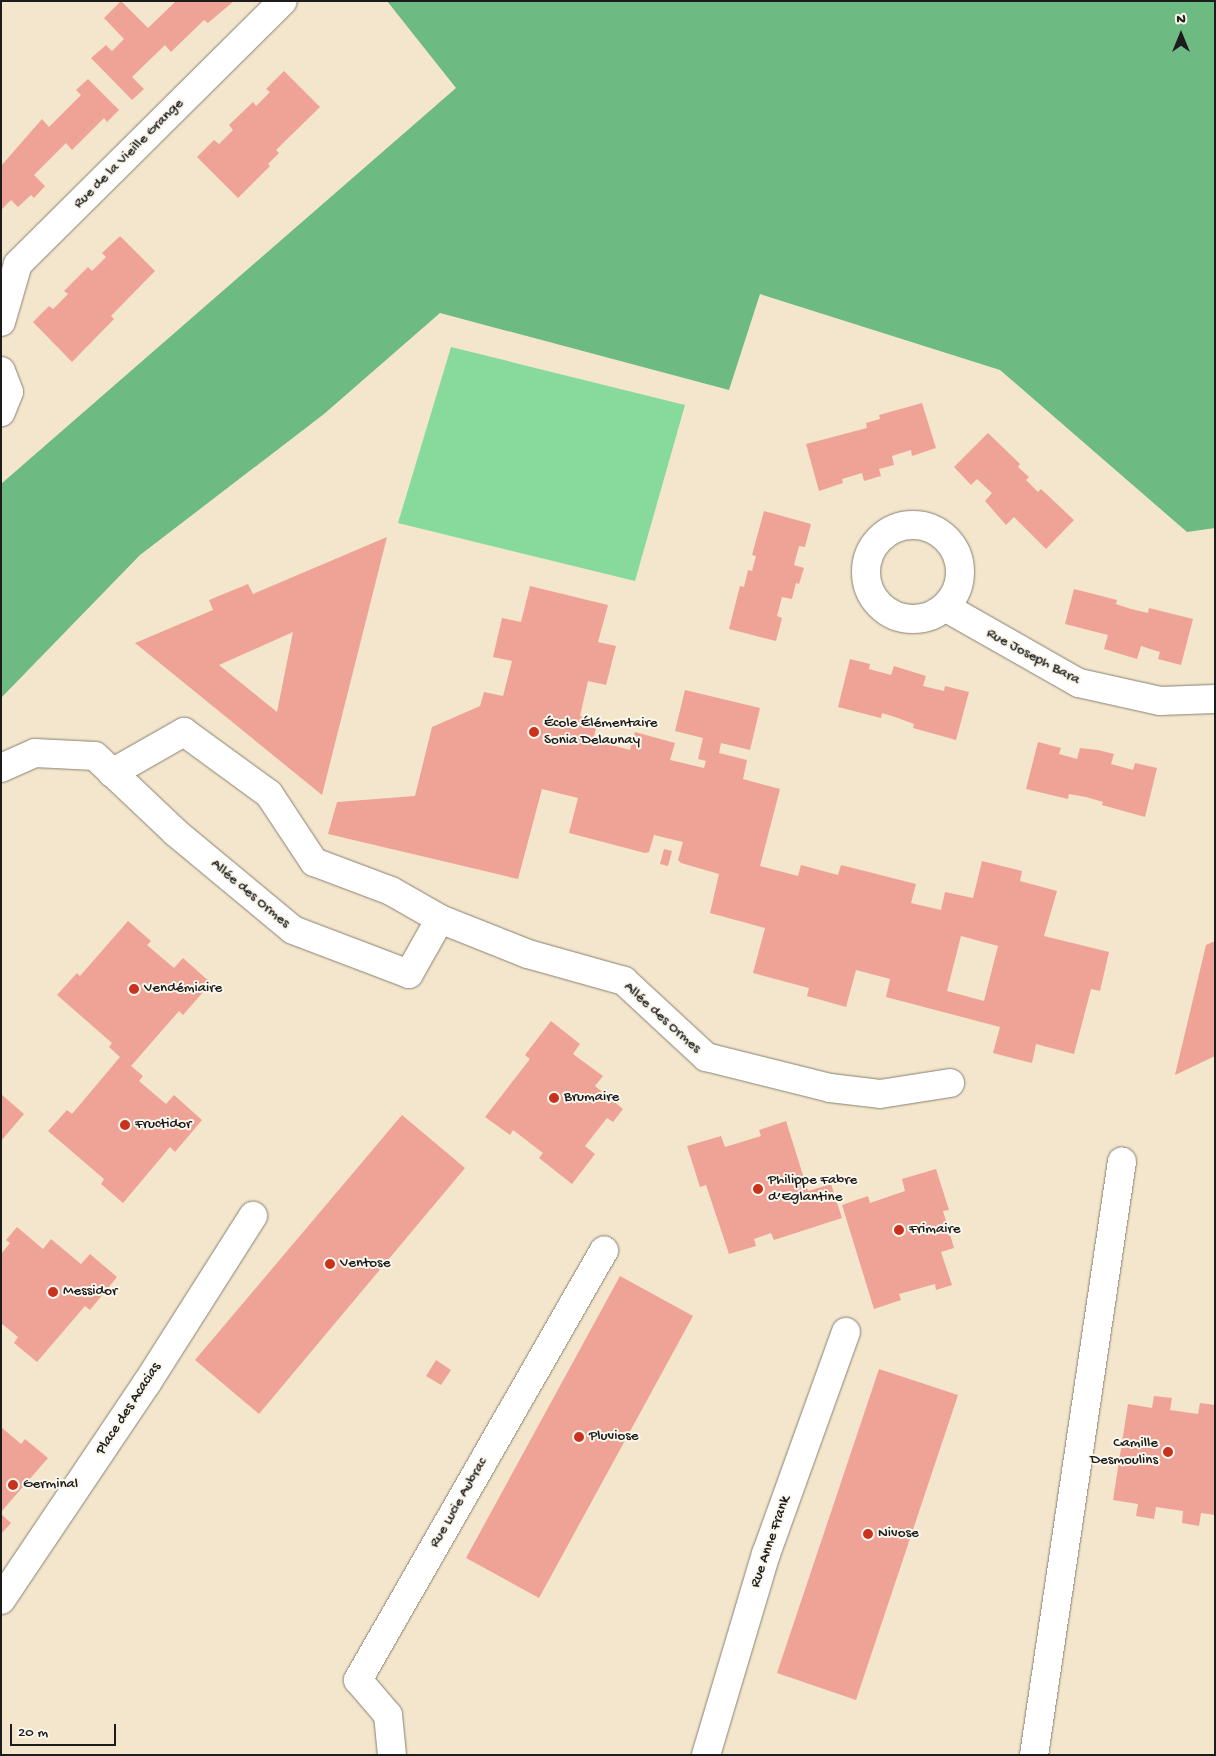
<!DOCTYPE html>
<meta charset="utf-8">
<style>
body{margin:0}
#map{position:relative;width:1216px;height:1756px;overflow:hidden;background:#f3e6cc;font-family:"Gochi Hand",sans-serif}
div>[style]{position:absolute}
[style*='--x']{left:calc(var(--x)*1px);top:calc(var(--y)*1px);width:calc(var(--w)*1px);rotate:calc(var(--a)*1deg)}
.green>*{inset:0;background:#87da9b}
.forest>*{inset:0;background:#6dba83}
.building>*{inset:0;background:#efa396}
.roads{filter:drop-shadow(0 0 1px #888174) drop-shadow(0 0 1px #888174)}
.minor>*{height:28px;margin:-14px;padding:0 14px;transform-origin:14px;border-radius:14px;background:#fff}
.minor>.ring{margin:-14px;padding:0;box-sizing:content-box;background:none;border:28px solid #fff;border-radius:50%}
.dots>*{width:14px;height:14px;translate:-50% -50%;box-sizing:border-box;border:2px solid #fbf7ec;border-radius:50%}
span{translate:-50% -50%;white-space:nowrap;text-align:center;line-height:1.15;-webkit-text-stroke:4px #fbf7ec;paint-order:stroke}
.street-label{font-size:15px;color:#1c1c1c}
.poi-label{font-size:15px;color:#1c1c1c}
.left{translate:0 -50%;text-align:left}
.right{translate:-100% -50%;text-align:right}
.frame{position:absolute;inset:0;border:2px solid #1c1c1c;pointer-events:none}
.north{position:absolute;left:1156px;top:10px;width:50px;height:50px;-webkit-text-stroke:4px #fbf7ec;paint-order:stroke;rotate:0deg;font-size:14px;font-weight:700;line-height:20px;text-align:center;color:#1c1c1c}
.north::after{content:'';display:block;margin:auto;width:18px;height:22px;background:#1c1c1c;clip-path:polygon(50% 0,100% 100%,50% 72%,0 100%)}
.scale{position:absolute;left:10px;top:1724px;width:106px;height:22px;box-sizing:border-box;border:2px solid #1c1c1c;border-top:0;padding-left:6px;font-size:15px;line-height:18px;white-space:nowrap;color:#1c1c1c;-webkit-text-stroke:4px #fbf7ec;paint-order:stroke}
</style>
<div id="map">
<div class="green">
<div style="clip-path:polygon(451px 347px,685px 405px,635px 581px,398px 523px)"></div>
</div>
<div class="forest">
<div style="clip-path:polygon(387px 1px,1215px 1px,1215px 528px,1187px 532px,1000px 370px,760px 294px,729px 390px,440px 313px,324px 414px,140px 555px,1px 698px,1px 484px,456px 88px)"></div>
</div>
<div class="building">
<div style="clip-path:polygon(121px 1px,148px 28px,176px 1px,234px 1px,208px 23px,204px 20px,171px 52px,165px 45px,132px 77px,144px 89px,132px 100px,91px 58px,106px 45px,112px 51px,124px 39px,104px 18px)"></div>
<div style="clip-path:polygon(284px 71px,320px 107px,276px 150px,279px 153px,268px 164px,270px 166px,238px 198px,197px 157px,214px 140px,219px 144px,233px 130px,229px 125px,253px 102px,256px 106px,270px 92px,266px 89px)"></div>
<div style="clip-path:polygon(88px 79px,119px 110px,107px 122px,104px 118px,72px 150px,66px 143px,34px 175px,45px 186px,34px 198px,31px 195px,18px 207px,11px 200px,1px 210px,1px 166px,42px 119px,49px 127px,81px 95px,76px 90px)"></div>
<div style="clip-path:polygon(120px 236px,155px 271px,111px 316px,114px 319px,72px 362px,33px 322px,49px 306px,53px 309px,68px 294px,64px 291px,88px 267px,92px 271px,106px 257px,102px 253px)"></div>
<div style="clip-path:polygon(922px 403px,936px 448px,912px 456px,911px 450px,892px 456px,894px 465px,879px 469px,881px 476px,864px 481px,862px 473px,842px 479px,843px 483px,819px 491px,806px 444px,867px 428px,866px 423px,880px 419px,879px 415px)"></div>
<div style="clip-path:polygon(988px 433px,1020px 464px,1018px 467px,1029px 477px,1026px 480px,1038px 492px,1041px 489px,1074px 520px,1046px 549px,1014px 517px,1006px 525px,985px 501px,992px 493px,977px 479px,971px 485px,954px 467px)"></div>
<div style="clip-path:polygon(764px 511px,811px 524px,805px 547px,799px 546px,794px 565px,804px 568px,799px 584px,796px 583px,792px 599px,782px 597px,777px 616px,782px 618px,776px 641px,729px 629px,740px 586px,744px 587px,748px 570px,752px 571px,756px 556px,752px 555px)"></div>
<div style="clip-path:polygon(evenodd,387px 537px,322px 795px,135px 643px,213px 610px,209px 600px,248px 584px,253px 594px,387px 537px,293px 632px,277px 712px,219px 665px,293px 632px)"></div>
<div style="clip-path:polygon(evenodd,530px 586px,608px 605px,598px 642px,616px 646px,606px 685px,588px 681px,580px 716px,598px 721px,593px 740px,630px 750px,635px 732px,675px 743px,670px 760px,704px 768px,706px 761px,698px 759px,703px 738px,675px 731px,685px 690px,760px 708px,750px 750px,721px 743px,719px 753px,747px 760px,743px 779px,780px 789px,760px 866px,798px 876px,801px 865px,838px 875px,841px 865px,916px 884px,911px 903px,941px 910px,945px 892px,973px 898px,982px 861px,1022px 871px,1020px 881px,1057px 891px,1044px 936px,1109px 952px,1100px 991px,1091px 989px,1074px 1054px,1036px 1044px,1032px 1063px,993px 1053px,1000px 1027px,886px 997px,890px 979px,856px 970px,846px 1007px,807px 996px,809px 988px,753px 973px,765px 928px,710px 913px,719px 874px,681px 863px,678px 860px,683px 842px,654px 835px,649px 852px,645px 853px,569px 833px,578px 798px,542px 789px,518px 879px,328px 834px,337px 802px,415px 796px,432px 727px,480px 706px,484px 692px,503px 696px,512px 661px,493px 657px,502px 618px,521px 622px,530px 586px,961px 936px,998px 946px,984px 1001px,947px 991px,961px 936px)"></div>
<div style="clip-path:polygon(1074px 589px,1117px 600px,1116px 604px,1131px 609px,1148px 613px,1149px 608px,1193px 619px,1181px 665px,1158px 659px,1160px 652px,1141px 646px,1137px 659px,1104px 649px,1108px 635px,1065px 624px)"></div>
<div style="clip-path:polygon(850px 659px,870px 664px,869px 669px,891px 675px,894px 666px,926px 676px,923px 686px,944px 691px,945px 686px,969px 692px,956px 740px,913px 728px,914px 724px,898px 718px,882px 713px,881px 718px,838px 707px)"></div>
<div style="clip-path:polygon(1038px 742px,1061px 748px,1059px 754px,1077px 759px,1080px 748px,1098px 750px,1114px 754px,1111px 764px,1133px 770px,1135px 763px,1157px 768px,1145px 817px,1102px 805px,1103px 802px,1086px 797px,1069px 794px,1068px 799px,1026px 789px)"></div>
<div style="clip-path:polygon(664px 849px,672px 851px,668px 866px,660px 864px)"></div>
<div style="clip-path:polygon(128px 921px,151px 941px,147px 945px,174px 968px,183px 958px,211px 983px,183px 1015px,179px 1011px,131px 1066px,143px 1076px,139px 1081px,166px 1104px,174px 1095px,202px 1120px,175px 1152px,170px 1147px,123px 1203px,101px 1184px,104px 1179px,48px 1131px,67px 1110px,72px 1114px,120px 1057px,109px 1047px,112px 1043px,57px 995px,77px 973px,80px 976px)"></div>
<div style="clip-path:polygon(1215px 941px,1215px 1056px,1175px 1075px,1206px 945px)"></div>
<div style="clip-path:polygon(551px 1021px,580px 1044px,573px 1054px,603px 1076px,595px 1086px,623px 1109px,613px 1122px,607px 1118px,585px 1146px,595px 1154px,572px 1184px,539px 1158px,543px 1153px,513px 1130px,510px 1135px,485px 1117px,530px 1059px,525px 1055px)"></div>
<div style="clip-path:polygon(1px 1094px,24px 1114px,1px 1141px)"></div>
<div style="clip-path:polygon(402px 1115px,465px 1168px,259px 1414px,195px 1360px)"></div>
<div style="clip-path:polygon(786px 1121px,808px 1191px,831px 1184px,842px 1218px,774px 1240px,771px 1233px,754px 1239px,756px 1246px,729px 1254px,706px 1185px,700px 1187px,687px 1146px,721px 1136px,725px 1147px,761px 1136px,759px 1130px)"></div>
<div style="clip-path:polygon(936px 1169px,949px 1210px,943px 1211px,954px 1248px,941px 1252px,952px 1285px,936px 1290px,935px 1284px,899px 1294px,901px 1300px,874px 1309px,842px 1205px,868px 1196px,870px 1203px,905px 1191px,902px 1179px)"></div>
<div style="clip-path:polygon(17px 1227px,43px 1249px,51px 1239px,81px 1264px,90px 1254px,117px 1277px,90px 1310px,85px 1306px,37px 1362px,14px 1343px,18px 1337px,1px 1323px,1px 1254px,10px 1243px,6px 1240px)"></div>
<div style="clip-path:polygon(620px 1276px,693px 1316px,539px 1598px,466px 1558px)"></div>
<div style="clip-path:polygon(436px 1360px,451px 1370px,441px 1385px,426px 1376px)"></div>
<div style="clip-path:polygon(879px 1369px,958px 1395px,856px 1700px,777px 1673px)"></div>
<div style="clip-path:polygon(1154px 1396px,1172px 1398px,1170px 1410px,1198px 1414px,1200px 1403px,1215px 1405px,1215px 1515px,1201px 1513px,1199px 1526px,1182px 1523px,1183px 1511px,1156px 1507px,1154px 1519px,1136px 1516px,1138px 1504px,1113px 1500px,1128px 1404px,1152px 1408px)"></div>
<div style="clip-path:polygon(1px 1427px,21px 1444px,25px 1439px,48px 1458px,1px 1512px)"></div>
<div style="clip-path:polygon(1px 1514px,11px 1523px,1px 1534px)"></div>
</div>
<div class="roads">
<div class="minor">
<div style="--x:1;--y:322;--w:60;--a:-73.7"></div>
<div style="--x:18;--y:264;--w:373;--a:-44.8"></div>
<div style="--x:1;--y:371;--w:22;--a:69"></div>
<div style="--x:9;--y:392;--w:22;--a:112"></div>
<div class="ring" style="left:866px;top:525px;width:66px;height:66px"></div>
<div style="--x:945;--y:607;--w:154;--a:29.6"></div>
<div style="--x:1079;--y:683;--w:83;--a:12.5"></div>
<div style="--x:1160;--y:701;--w:55;--a:-2.1"></div>
<div style="--x:1;--y:768;--w:37;--a:-24"></div>
<div style="--x:35;--y:753;--w:60;--a:2.9"></div>
<div style="--x:95;--y:756;--w:110;--a:43.5"></div>
<div style="--x:175;--y:832;--w:153;--a:39.7"></div>
<div style="--x:293;--y:930;--w:124;--a:20.8"></div>
<div style="--x:409;--y:974;--w:63;--a:-60.6"></div>
<div style="--x:440;--y:919;--w:95;--a:21.7"></div>
<div style="--x:528;--y:954;--w:100;--a:15.7"></div>
<div style="--x:624;--y:981;--w:112;--a:42.8"></div>
<div style="--x:706;--y:1057;--w:128;--a:14"></div>
<div style="--x:830;--y:1088;--w:50;--a:6.8"></div>
<div style="--x:880;--y:1094;--w:71;--a:-8.9"></div>
<div style="--x:112;--y:773;--w:83;--a:-29.7"></div>
<div style="--x:184;--y:732;--w:105;--a:36.1"></div>
<div style="--x:269;--y:794;--w:82;--a:56.5"></div>
<div style="--x:314;--y:862;--w:82;--a:20.6"></div>
<div style="--x:391;--y:891;--w:56;--a:29.7"></div>
<div style="--x:1;--y:1600;--w:262;--a:-56.1"></div>
<div style="--x:147;--y:1383;--w:198;--a:-57.6"></div>
<div style="--x:392;--y:1755;--w:40;--a:-95.7"></div>
<div style="--x:388;--y:1715;--w:46;--a:-130.6"></div>
<div style="--x:358;--y:1680;--w:495;--a:-60.2"></div>
<div style="--x:706;--y:1755;--w:210;--a:-73.4"></div>
<div style="--x:766;--y:1554;--w:236;--a:-70.2"></div>
<div style="--x:1034;--y:1755;--w:600;--a:-81.57"></div>
</div>
</div>
<div class="dots">
<div style="left:534px;top:732px;background:#c8321e"></div>
<div style="left:134px;top:989px;background:#c8321e"></div>
<div style="left:554px;top:1098px;background:#c8321e"></div>
<div style="left:125px;top:1125px;background:#c8321e"></div>
<div style="left:758px;top:1189px;background:#c8321e"></div>
<div style="left:899px;top:1230px;background:#c8321e"></div>
<div style="left:330px;top:1264px;background:#c8321e"></div>
<div style="left:53px;top:1292px;background:#c8321e"></div>
<div style="left:579px;top:1437px;background:#c8321e"></div>
<div style="left:1168px;top:1452px;background:#c8321e"></div>
<div style="left:13px;top:1485px;background:#c8321e"></div>
<div style="left:868px;top:1534px;background:#c8321e"></div>
</div>
<div class="street-label">
<span style="left:129px;top:154px;rotate:-45deg">Rue de la Vieille Grange</span>
<span style="left:1033px;top:657px;rotate:28deg">Rue Joseph Bara</span>
<span style="left:250px;top:894px;rotate:40deg">Allée des Ormes</span>
<span style="left:662px;top:1018px;rotate:42deg">Allée des Ormes</span>
<span style="left:129px;top:1409px;rotate:-57deg">Place des Acacias</span>
<span style="left:459px;top:1503px;rotate:-60deg">Rue Lucie Aubrac</span>
<span style="left:771px;top:1542px;rotate:-71deg">Rue Anne Frank</span>
</div>
<div class="poi-label">
<span class="left" style="left:544px;top:732px">École Élémentaire<br>Sonia Delaunay</span>
<span class="left" style="left:144px;top:989px">Vendémiaire</span>
<span class="left" style="left:564px;top:1098px">Brumaire</span>
<span class="left" style="left:135px;top:1125px">Fructidor</span>
<span class="left" style="left:768px;top:1189px">Philippe Fabre<br>d’Eglantine</span>
<span class="left" style="left:909px;top:1230px">Frimaire</span>
<span class="left" style="left:340px;top:1264px">Ventose</span>
<span class="left" style="left:63px;top:1292px">Messidor</span>
<span class="left" style="left:589px;top:1437px">Pluviose</span>
<span class="right" style="left:1158px;top:1452px">Camille<br>Desmoulins</span>
<span class="left" style="left:23px;top:1485px">Germinal</span>
<span class="left" style="left:878px;top:1534px">Nivose</span>
</div>
<div class="frame"></div>
<div class="north">N</div>
<div class="scale">20 m</div>
</div>
